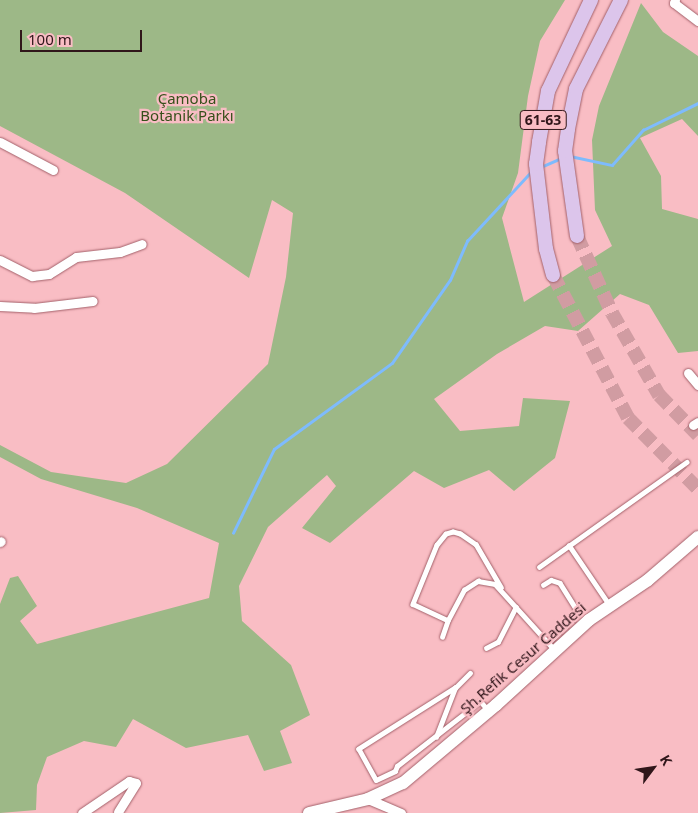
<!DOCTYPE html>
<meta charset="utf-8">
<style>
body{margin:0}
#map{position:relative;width:698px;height:813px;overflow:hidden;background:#f9bdc4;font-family:"Noto Sans",sans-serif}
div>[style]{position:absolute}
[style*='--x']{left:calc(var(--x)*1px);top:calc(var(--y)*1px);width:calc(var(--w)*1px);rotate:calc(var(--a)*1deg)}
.green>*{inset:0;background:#9db887}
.stream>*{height:2.5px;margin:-1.25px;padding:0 1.25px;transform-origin:1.25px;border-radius:1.25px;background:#7ebbfd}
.primary-tunnel>*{height:14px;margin-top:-7px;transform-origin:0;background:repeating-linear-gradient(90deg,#d19ca2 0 14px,transparent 0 21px)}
.roads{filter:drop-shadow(0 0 1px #a3616a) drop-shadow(0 0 1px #a3616a)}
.lane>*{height:4.5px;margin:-2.25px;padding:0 2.25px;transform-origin:2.25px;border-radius:2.25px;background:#fff}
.street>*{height:9px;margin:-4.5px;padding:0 4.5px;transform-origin:4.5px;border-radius:4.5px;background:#fff}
.secondary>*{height:12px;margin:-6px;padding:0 6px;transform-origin:6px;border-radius:6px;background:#fff}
.primary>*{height:14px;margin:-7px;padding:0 7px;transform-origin:7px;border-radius:7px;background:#dcc5eb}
span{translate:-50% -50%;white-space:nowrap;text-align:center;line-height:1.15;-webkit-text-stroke:4.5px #f9bdc4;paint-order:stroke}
.shield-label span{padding:1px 4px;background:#f9bdc4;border:1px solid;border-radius:4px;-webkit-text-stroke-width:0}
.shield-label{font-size:14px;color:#30161a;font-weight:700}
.park-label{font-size:15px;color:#36501a}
.street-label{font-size:15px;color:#30161a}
.north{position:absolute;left:628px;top:743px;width:50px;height:50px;-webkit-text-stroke:4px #f9bdc4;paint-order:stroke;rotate:59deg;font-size:14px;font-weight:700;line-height:20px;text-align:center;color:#30161a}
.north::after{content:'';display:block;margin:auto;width:18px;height:22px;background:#30161a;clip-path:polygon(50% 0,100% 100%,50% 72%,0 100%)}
.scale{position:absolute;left:20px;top:30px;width:122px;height:22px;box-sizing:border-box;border:2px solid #30161a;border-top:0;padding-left:6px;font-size:15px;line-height:18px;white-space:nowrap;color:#30161a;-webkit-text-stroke:4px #f9bdc4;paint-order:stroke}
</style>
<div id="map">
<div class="green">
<div style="clip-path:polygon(0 0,565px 0,540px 41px,528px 96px,518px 173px,502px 218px,524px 302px,612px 246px,595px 210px,592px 140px,599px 106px,641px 3px,663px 32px,698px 56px,698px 136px,682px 119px,640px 138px,661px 176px,662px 209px,698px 219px,698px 351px,678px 353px,649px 305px,620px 294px,578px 331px,545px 326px,497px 354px,434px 399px,460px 431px,519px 426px,523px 398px,570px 401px,555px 458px,514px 491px,489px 470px,444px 488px,414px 471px,330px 543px,302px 528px,336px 486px,327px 475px,268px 527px,239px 586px,242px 621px,291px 665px,310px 715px,280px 731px,292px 763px,264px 771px,248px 735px,186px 748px,133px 719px,116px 747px,84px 741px,47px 757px,37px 785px,36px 810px,0 813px,0 604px,10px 578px,18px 576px,37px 606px,20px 621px,37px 644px,209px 598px,219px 543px,137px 508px,41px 479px,0 457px,0 445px,51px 472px,126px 483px,167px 464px,268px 364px,286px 277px,293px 213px,272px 200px,249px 278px,125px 193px,0 126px)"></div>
</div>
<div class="stream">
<div style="--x:570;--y:156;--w:43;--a:12.1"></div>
<div style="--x:612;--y:165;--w:47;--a:-48.5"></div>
<div style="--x:643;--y:130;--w:61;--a:-26.1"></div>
<div style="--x:541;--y:167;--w:22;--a:-24"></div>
<div style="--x:233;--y:533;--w:93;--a:-64"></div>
<div style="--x:274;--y:449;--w:146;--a:-36.1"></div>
<div style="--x:392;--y:363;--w:101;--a:-55.1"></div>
<div style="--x:450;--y:280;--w:43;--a:-66.4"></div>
<div style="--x:467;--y:241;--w:94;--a:-47.2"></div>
</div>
<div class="primary-tunnel">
<div style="--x:577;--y:236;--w:85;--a:65.6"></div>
<div style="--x:612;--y:313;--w:95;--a:60.2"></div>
<div style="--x:659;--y:395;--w:56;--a:45.7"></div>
<div style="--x:553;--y:275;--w:161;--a:62.3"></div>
<div style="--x:628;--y:418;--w:100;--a:45.4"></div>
</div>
<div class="roads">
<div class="lane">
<div style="--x:569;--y:545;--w:71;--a:55.9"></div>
<div style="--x:539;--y:567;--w:181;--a:-35.4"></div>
<div style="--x:543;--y:585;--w:9;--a:-32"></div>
<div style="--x:551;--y:580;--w:9;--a:18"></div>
<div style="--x:560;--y:583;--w:31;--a:58"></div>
<div style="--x:576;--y:609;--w:10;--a:101"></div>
<div style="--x:574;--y:619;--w:35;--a:137"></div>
<div style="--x:501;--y:588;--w:50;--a:-120.2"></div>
<div style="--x:476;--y:545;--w:19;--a:-145"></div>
<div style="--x:460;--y:534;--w:7;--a:-164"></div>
<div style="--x:453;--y:532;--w:7;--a:164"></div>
<div style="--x:446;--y:534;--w:14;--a:129"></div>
<div style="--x:437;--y:545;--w:64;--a:112.1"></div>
<div style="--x:413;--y:604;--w:38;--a:25"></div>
<div style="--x:448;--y:620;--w:34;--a:-62"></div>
<div style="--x:464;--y:590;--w:17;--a:-33"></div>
<div style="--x:478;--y:581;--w:17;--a:10"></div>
<div style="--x:495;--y:584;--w:88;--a:47.8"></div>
<div style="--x:442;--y:637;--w:18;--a:-71"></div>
<div style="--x:486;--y:648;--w:13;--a:-27"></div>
<div style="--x:498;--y:642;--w:39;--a:-63"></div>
<div style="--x:455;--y:688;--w:114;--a:147.6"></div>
<div style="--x:359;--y:749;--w:35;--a:61"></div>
<div style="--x:376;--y:780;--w:21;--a:-25"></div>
<div style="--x:395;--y:771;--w:5;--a:-68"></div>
<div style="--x:397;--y:766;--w:103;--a:-37.9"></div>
<div style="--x:478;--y:703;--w:4;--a:0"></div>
<div style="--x:482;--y:703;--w:9;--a:49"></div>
<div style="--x:436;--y:737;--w:53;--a:-68.8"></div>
<div style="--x:455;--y:688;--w:21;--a:-45"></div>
</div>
<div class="street">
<div style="--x:675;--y:0;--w:3;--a:108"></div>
<div style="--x:674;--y:3;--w:30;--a:37"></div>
<div style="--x:0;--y:142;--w:60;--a:27.8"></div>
<div style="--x:0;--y:260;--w:36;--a:27"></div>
<div style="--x:32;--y:276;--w:17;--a:-7"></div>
<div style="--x:49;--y:274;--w:32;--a:-32"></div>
<div style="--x:76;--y:257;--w:44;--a:-6.5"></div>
<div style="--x:120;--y:252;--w:23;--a:-20"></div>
<div style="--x:0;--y:306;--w:34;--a:3"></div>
<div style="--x:34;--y:308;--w:59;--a:-6.8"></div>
<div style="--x:688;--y:373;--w:16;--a:50"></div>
<div style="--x:693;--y:425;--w:6;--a:-31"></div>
<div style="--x:0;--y:542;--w:1;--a:-45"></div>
<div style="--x:368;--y:799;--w:36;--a:23"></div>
<div style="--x:82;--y:813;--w:57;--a:-34.2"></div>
<div style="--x:129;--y:781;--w:7;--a:16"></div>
<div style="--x:136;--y:783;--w:34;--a:122"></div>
</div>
<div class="secondary">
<div style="--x:309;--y:813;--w:61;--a:-13.3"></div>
<div style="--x:368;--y:799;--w:38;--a:-25"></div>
<div style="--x:403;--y:783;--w:121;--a:-40"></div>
<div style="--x:496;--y:705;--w:126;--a:-42.4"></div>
<div style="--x:589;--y:620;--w:71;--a:-34.1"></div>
<div style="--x:648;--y:580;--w:66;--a:-40.7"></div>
</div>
<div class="primary">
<div style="--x:577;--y:236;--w:86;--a:-98"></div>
<div style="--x:565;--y:151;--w:22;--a:-82"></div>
<div style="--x:568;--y:129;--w:41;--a:-78.7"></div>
<div style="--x:576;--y:89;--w:100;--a:-63.2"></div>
<div style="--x:553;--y:275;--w:27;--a:-105"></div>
<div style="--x:546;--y:249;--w:86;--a:-96.7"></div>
<div style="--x:536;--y:164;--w:22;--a:-82"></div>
<div style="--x:539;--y:142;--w:52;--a:-80"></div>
<div style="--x:548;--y:91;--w:101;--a:-64.7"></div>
</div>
</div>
<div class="shield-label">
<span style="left:543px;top:120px">61-63</span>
</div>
<div class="park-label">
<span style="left:187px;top:107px">Çamoba<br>Botanik Parkı</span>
</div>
<div class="street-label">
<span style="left:523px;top:658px;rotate:-41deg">Şh.Refik Cesur Caddesi</span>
</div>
<div class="north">K</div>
<div class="scale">100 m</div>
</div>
